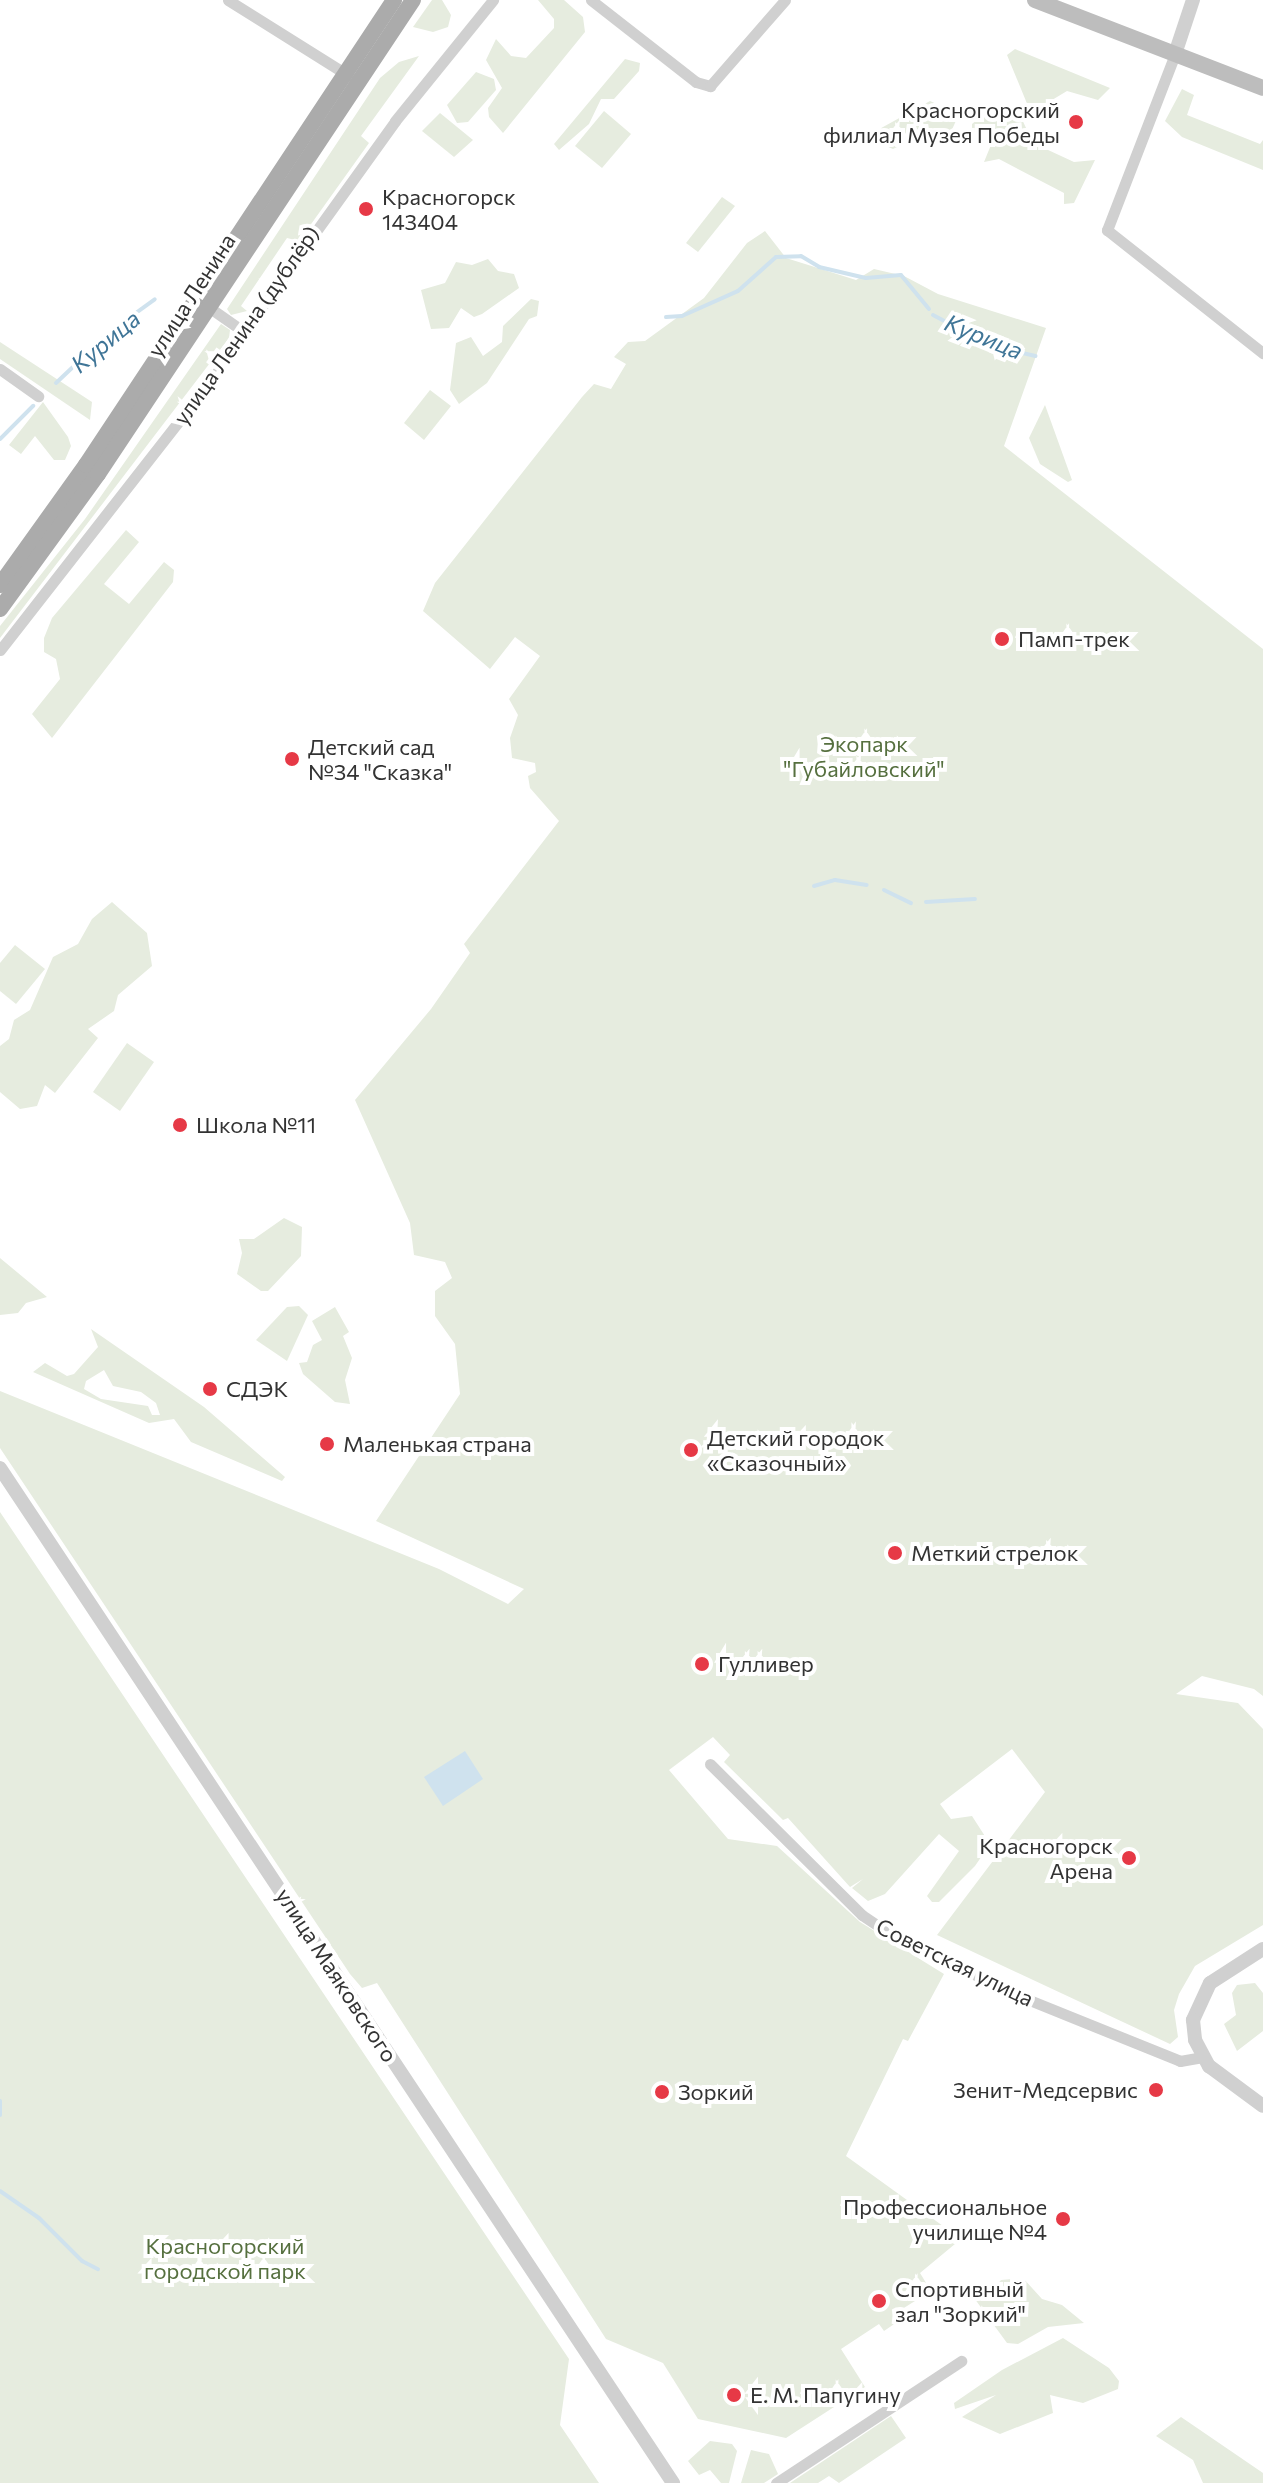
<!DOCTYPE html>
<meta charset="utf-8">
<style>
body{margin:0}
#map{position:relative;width:1263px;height:2483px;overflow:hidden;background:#fff;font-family:Commissioner,sans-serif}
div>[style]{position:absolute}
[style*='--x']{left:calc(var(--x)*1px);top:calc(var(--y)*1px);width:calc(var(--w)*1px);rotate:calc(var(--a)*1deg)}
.green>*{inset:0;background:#e6ecdf}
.water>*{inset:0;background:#cfe2ee}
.stream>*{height:4px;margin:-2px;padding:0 2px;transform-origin:2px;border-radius:2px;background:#cfe2ee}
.minor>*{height:11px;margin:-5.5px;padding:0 5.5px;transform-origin:5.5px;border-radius:5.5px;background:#d0d0d0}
.tertiary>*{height:14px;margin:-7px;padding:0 7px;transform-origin:7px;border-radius:7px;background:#d0d0d0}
.secondary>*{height:16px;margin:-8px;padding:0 8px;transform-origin:8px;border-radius:8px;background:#bdbdbd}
.primary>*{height:16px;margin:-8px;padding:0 8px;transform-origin:8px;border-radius:8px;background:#ababab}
.dots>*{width:22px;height:22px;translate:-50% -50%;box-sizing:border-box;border:4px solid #fff;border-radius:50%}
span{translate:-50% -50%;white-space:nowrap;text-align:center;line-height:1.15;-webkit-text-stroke:8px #fff;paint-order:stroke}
.poi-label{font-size:22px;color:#333}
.right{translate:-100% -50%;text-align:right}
.left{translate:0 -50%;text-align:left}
.street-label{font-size:22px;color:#333}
.park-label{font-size:22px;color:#56703f}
.water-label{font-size:24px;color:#3f7597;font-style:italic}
</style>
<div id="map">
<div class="green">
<div style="clip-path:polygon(432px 0,442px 0,451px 15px,448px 27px,433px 32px,413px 27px)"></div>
<div style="clip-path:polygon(538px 0,564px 0,583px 17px,585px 32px,503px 133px,489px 117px,488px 108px,502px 88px,486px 60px,496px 39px,511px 56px,526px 58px,554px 28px,554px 19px)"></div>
<div style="clip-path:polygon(1015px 49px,1110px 88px,1098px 100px,1067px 91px,1052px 100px,1051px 108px,1028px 106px,1007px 55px)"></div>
<div style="clip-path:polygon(419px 56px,361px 136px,369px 143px,299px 241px,287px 238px,241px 306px,247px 311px,231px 315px,227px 309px,380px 78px,399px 62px)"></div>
<div style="clip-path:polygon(625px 59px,640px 63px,639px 71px,614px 99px,601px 99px,589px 124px,559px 150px,554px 144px)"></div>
<div style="clip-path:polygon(476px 72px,494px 79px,496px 90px,468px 122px,457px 123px,447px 105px)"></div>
<div style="clip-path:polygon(1182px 89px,1194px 95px,1187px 115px,1260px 144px,1263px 140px,1263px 170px,1182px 137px,1165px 121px)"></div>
<div style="clip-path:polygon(930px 101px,959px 114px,950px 134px,935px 128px,893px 149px,865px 137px)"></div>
<div style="clip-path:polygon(604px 111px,631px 134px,602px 168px,575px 146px)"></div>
<div style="clip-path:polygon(1004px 111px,1020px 115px,1033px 143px,1074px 162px,1095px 160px,1074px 203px,1064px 204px,1064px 193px,999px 159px,984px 162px,993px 140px,985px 132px,972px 134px,972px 124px,985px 113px)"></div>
<div style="clip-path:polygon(440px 113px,473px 140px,454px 157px,422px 131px)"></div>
<div style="clip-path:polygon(722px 197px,735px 206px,698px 252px,686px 243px)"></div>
<div style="clip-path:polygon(765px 231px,786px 258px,856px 280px,874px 269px,904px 276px,938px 294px,1046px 328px,1004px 446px,1263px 649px,1263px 1696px,1254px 1689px,1202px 1676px,1176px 1694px,1238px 1703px,1263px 1729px,1263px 1925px,1195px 1966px,1179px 1994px,1174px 2010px,1178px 2037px,1170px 2044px,937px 1935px,1045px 1792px,1012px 1749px,940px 1804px,951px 1819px,972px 1816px,990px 1844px,975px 1866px,939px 1902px,932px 1902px,927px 1896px,959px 1851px,939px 1834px,885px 1894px,868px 1901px,852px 1888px,863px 1879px,850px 1887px,788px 1818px,783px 1820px,724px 1762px,730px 1755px,713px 1737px,669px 1770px,728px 1839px,777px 1846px,860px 1922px,944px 1974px,908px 2041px,903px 2039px,846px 2156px,961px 2239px,920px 2273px,931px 2291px,899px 2311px,903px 2318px,884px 2331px,879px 2324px,841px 2349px,865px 2387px,786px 2438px,698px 2419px,663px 2363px,606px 2339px,377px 1983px,362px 1988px,350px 1974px,0 1448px,0 1391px,439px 1569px,508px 1604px,524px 1589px,376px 1521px,460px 1394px,455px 1344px,435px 1316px,435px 1291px,452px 1278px,445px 1262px,414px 1255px,410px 1223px,355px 1100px,431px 1009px,470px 953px,464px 944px,559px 821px,530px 788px,528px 776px,536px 772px,535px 763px,512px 758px,510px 738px,518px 715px,509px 699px,540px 656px,515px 637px,490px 669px,423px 611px,435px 583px,582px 397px,594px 384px,611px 389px,626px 364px,614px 357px,628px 342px,645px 341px,704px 298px,747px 243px)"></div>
<div style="clip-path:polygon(488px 259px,498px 271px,514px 274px,519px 288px,482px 314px,474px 317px,461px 308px,449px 328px,431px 329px,421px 290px,445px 283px,456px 262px,472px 265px)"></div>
<div style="clip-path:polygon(531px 299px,539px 301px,537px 316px,529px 319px,487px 383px,459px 404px,450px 390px,456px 343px,471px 337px,483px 356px,502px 342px,503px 326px)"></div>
<div style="clip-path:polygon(221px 324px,230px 330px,229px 338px,0 638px,0 626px,85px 519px)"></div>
<div style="clip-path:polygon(0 342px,92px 402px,90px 420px,0 359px)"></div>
<div style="clip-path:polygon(430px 390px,451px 406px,424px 440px,404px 423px)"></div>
<div style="clip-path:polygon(43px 402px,68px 437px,71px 446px,65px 460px,54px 460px,35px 436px,21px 454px,9px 445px)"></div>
<div style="clip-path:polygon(1045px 405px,1072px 480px,1068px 482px,1040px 464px,1029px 438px)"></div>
<div style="clip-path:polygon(126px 530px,139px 542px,104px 584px,129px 604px,164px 562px,174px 570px,173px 582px,52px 738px,32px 714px,60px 679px,56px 659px,44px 652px,44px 638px,52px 618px)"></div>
<div style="clip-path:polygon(112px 902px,147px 933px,152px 966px,118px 995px,114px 1011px,88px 1029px,98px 1038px,55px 1093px,45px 1085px,37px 1106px,20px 1109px,0 1092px,0 1046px,9px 1039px,14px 1020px,30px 1010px,53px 957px,78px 944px,92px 919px)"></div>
<div style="clip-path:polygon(15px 945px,45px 969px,16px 1004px,0 991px,0 963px)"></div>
<div style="clip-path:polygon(127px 1043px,154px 1062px,120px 1111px,93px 1092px)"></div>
<div style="clip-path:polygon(284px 1218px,302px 1227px,301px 1256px,268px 1291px,261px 1291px,237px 1274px,242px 1253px,239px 1239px,254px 1239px)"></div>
<div style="clip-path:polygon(0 1258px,47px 1297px,26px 1303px,18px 1313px,0 1315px)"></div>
<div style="clip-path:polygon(299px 1306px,308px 1315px,287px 1361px,256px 1340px,287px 1307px)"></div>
<div style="clip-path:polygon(335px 1307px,349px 1332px,343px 1336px,352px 1358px,345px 1380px,350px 1404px,335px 1402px,303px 1374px,299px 1363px,307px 1362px,313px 1345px,322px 1340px,312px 1321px)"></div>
<div style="clip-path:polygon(evenodd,91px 1329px,204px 1407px,285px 1477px,282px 1481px,191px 1442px,174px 1419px,149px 1423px,33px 1372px,45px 1363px,67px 1376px,74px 1374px,98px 1347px,91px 1329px,104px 1370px,113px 1386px,141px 1392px,156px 1403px,160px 1415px,152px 1415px,148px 1406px,101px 1399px,84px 1389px,86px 1381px,104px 1370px)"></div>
<div style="clip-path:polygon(0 1512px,569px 2359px,560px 2425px,599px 2483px,0 2483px)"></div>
<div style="clip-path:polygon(1255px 1983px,1263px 1993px,1263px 2031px,1237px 2051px,1224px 2024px,1236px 2015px,1232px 1993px,1237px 1985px)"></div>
<div style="clip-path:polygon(1023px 2278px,1042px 2299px,1062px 2305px,1084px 2323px,1048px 2327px,1018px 2344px,1007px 2343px,969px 2291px,973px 2283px,994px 2288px,1001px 2280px)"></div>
<div style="clip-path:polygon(1063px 2338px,1109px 2368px,1119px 2381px,1118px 2389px,1083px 2403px,1050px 2395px,1053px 2413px,1000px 2434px,962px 2417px,996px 2395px,955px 2409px,954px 2403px,1002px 2370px)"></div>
<div style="clip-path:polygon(891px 2416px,906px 2438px,839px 2483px,829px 2476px,818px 2483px,790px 2483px)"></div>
<div style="clip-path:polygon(1181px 2417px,1263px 2473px,1263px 2483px,1203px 2483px,1193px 2460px,1156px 2436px)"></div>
<div style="clip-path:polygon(710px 2441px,732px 2444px,737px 2451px,729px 2483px,721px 2483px,710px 2470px,699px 2475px,688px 2461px)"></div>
<div style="clip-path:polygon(751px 2450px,769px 2454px,778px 2474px,764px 2483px,741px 2483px)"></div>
</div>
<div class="water">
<div style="clip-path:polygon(465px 1751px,483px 1779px,443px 1806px,424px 1777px)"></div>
</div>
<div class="stream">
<div style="--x:933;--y:315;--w:38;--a:28"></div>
<div style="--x:967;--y:333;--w:28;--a:6"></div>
<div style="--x:995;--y:336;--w:24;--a:38"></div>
<div style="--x:1014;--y:351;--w:22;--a:13"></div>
<div style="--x:666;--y:317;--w:16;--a:-4"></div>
<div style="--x:682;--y:316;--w:61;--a:-24.1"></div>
<div style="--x:738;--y:291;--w:51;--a:-41.8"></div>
<div style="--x:776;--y:257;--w:25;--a:-2"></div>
<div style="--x:801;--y:256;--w:21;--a:31"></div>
<div style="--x:819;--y:267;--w:48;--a:13.2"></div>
<div style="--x:866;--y:278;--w:35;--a:-5"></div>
<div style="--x:901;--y:275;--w:44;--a:50.5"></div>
<div style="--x:56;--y:383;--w:76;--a:-43.4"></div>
<div style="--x:111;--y:331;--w:54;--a:-36"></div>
<div style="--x:0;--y:439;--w:47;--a:-45"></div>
<div style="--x:814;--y:886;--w:22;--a:-16"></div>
<div style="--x:835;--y:880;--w:32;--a:9"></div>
<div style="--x:884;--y:890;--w:30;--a:26"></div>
<div style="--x:926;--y:902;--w:49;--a:-3.5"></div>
<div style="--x:0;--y:2101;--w:14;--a:90"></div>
<div style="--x:0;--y:2191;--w:47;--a:34.7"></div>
<div style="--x:39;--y:2218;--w:61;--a:45"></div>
<div style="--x:82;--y:2261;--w:18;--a:27"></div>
</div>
<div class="minor">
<div style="--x:228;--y:0;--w:143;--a:32.1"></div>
<div style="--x:591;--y:0;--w:133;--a:38"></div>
<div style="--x:696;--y:82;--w:15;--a:16"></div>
<div style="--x:710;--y:86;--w:114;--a:-48.9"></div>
<div style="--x:1175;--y:54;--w:189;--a:111.1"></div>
<div style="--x:1107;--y:230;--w:199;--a:38.3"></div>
<div style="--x:210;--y:308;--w:40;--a:34.9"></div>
<div style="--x:0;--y:369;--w:47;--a:35.4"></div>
<div style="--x:0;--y:650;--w:307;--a:-52"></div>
<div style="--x:189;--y:408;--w:353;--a:-54.3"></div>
<div style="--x:395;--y:121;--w:156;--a:-51"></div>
<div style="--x:710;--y:1764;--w:214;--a:44.8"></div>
<div style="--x:862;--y:1915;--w:30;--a:34"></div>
<div style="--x:887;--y:1932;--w:144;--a:25.9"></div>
<div style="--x:1017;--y:1995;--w:176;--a:22"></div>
<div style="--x:1180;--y:2061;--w:23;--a:-10"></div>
<div style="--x:776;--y:2483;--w:222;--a:-33.4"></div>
</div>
<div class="tertiary">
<div style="--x:1175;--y:54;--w:57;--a:-71.6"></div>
<div style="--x:0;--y:1468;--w:1218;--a:56.45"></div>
<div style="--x:1263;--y:1949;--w:63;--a:147.3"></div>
<div style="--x:1210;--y:1983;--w:41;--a:114.7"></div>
<div style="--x:1193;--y:2020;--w:20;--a:84"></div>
<div style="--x:1195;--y:2040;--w:30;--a:62"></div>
<div style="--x:1209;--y:2066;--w:67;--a:36.5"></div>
</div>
<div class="secondary">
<div style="--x:1035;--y:0;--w:244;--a:21.1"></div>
</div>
<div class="primary">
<div style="--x:0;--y:585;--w:148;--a:-54.4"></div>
<div style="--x:86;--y:465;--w:558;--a:-56.48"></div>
<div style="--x:0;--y:609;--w:167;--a:-54"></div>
<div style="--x:98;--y:474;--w:569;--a:-56.39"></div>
</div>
<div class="dots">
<div style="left:1076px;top:122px;background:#e63946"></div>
<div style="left:366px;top:209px;background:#e63946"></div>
<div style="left:1002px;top:639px;background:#e63946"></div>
<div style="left:292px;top:759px;background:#e63946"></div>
<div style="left:180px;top:1125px;background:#e63946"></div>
<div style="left:210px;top:1389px;background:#e63946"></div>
<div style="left:327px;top:1444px;background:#e63946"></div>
<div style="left:691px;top:1450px;background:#e63946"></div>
<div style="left:895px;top:1553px;background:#e63946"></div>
<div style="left:702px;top:1664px;background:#e63946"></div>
<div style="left:1129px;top:1858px;background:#e63946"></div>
<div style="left:1156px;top:2090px;background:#e63946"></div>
<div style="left:662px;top:2092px;background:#e63946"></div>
<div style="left:1063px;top:2219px;background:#e63946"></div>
<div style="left:879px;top:2301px;background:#e63946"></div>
<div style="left:734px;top:2395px;background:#e63946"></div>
</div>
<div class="poi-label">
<span class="right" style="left:1060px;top:122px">Красногорский<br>филиал Музея Победы</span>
<span class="left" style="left:382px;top:209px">Красногорск<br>143404</span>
<span class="left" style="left:1018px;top:639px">Памп-трек</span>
<span class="left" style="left:308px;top:759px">Детский сад<br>№34 "Сказка"</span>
<span class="left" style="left:196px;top:1125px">Школа №11</span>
<span class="left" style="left:226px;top:1389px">СДЭК</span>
<span class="left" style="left:707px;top:1450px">Детский городок<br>«Сказочный»</span>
<span class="left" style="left:343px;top:1444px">Маленькая страна</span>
<span class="left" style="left:911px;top:1553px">Меткий стрелок</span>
<span class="left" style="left:718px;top:1664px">Гулливер</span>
<span class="right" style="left:1113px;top:1858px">Красногорск<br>Арена</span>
<span class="right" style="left:1138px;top:2090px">Зенит-Медсервис</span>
<span class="left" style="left:678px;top:2092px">Зоркий</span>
<span class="right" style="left:1047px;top:2219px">Профессиональное<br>училище №4</span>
<span class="left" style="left:895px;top:2301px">Спортивный<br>зал "Зоркий"</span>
<span class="left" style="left:750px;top:2395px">Е. М. Папугину</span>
</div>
<div class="street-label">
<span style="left:191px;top:295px;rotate:-57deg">улица Ленина</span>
<span style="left:246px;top:325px;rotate:-55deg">улица Ленина (дублёр)</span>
<span style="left:955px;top:1962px;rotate:26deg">Советская улица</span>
<span style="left:337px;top:1975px;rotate:57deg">улица Маяковского</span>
</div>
<div class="park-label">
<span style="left:864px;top:756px">Экопарк<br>"Губайловский"</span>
<span style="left:225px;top:2258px">Красногорский<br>городской парк</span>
</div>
<div class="water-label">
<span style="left:984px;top:336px;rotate:22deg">Курица</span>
<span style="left:105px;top:341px;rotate:-40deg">Курица</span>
</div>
</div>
